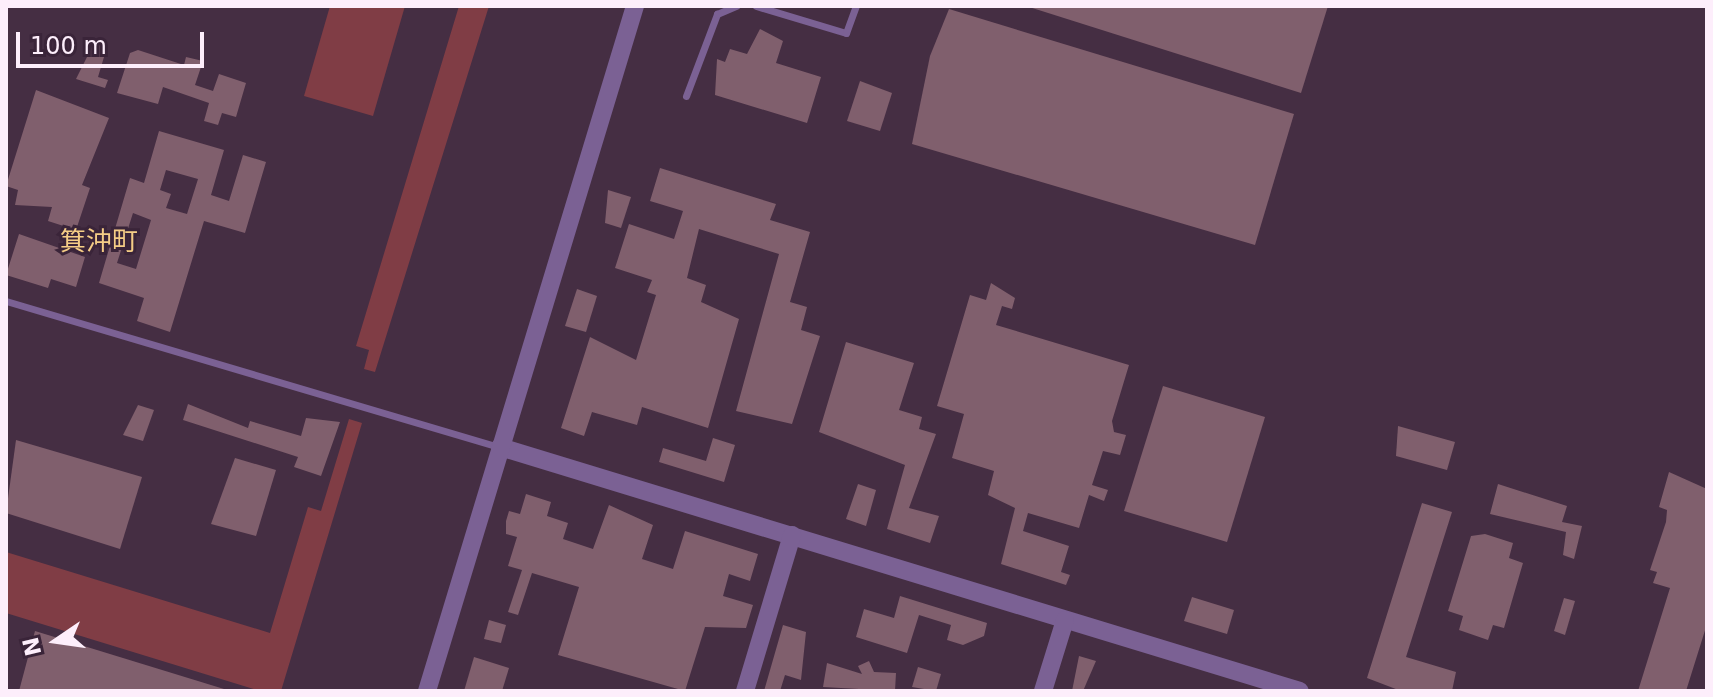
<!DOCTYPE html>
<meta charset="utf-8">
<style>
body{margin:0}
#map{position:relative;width:1713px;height:697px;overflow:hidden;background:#452e43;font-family:"DejaVu Sans","Noto Sans JP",sans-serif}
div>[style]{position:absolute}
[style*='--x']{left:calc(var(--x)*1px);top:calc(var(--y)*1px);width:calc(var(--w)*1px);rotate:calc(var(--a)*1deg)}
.green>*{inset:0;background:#803d45}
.building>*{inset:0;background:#805f6d}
.service>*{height:7px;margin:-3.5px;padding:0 3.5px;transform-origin:3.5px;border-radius:3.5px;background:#7b6194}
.tertiary>*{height:18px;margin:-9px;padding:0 9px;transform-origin:9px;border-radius:9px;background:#7b6194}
span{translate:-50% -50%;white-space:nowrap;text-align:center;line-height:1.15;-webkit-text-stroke:6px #3a2439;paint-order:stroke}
.quarter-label{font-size:26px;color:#f5cd86}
.frame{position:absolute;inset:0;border:8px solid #fdeefb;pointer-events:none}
.north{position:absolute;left:16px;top:601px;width:80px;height:80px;-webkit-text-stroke:6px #3a2439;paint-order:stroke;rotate:257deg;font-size:22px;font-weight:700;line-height:32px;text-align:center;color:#fdeefb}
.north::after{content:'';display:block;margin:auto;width:28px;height:36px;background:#fdeefb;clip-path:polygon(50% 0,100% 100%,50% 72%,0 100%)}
.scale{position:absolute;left:16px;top:32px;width:188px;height:36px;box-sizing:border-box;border:4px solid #fdeefb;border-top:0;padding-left:10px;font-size:24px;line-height:28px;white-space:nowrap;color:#fdeefb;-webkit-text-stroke:6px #3a2439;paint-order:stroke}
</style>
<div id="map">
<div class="green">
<div style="clip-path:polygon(330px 6px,405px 6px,373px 116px,304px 96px)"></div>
<div style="clip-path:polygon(459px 6px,489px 6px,375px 372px,364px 369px,369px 350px,356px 346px)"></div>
<div style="clip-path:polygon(349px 419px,362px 423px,281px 691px,260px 691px,6px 613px,6px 552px,270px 633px,308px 507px,321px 511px)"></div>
</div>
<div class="building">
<div style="clip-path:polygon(1026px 6px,1328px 6px,1301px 93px)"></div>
<div style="clip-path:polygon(949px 9px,1294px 114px,1255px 245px,912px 144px,930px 56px)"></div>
<div style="clip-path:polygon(760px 29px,783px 41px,776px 63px,821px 77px,807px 123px,715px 95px,717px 59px,725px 62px,730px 49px,747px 54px)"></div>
<div style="clip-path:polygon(94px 43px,107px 47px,98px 77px,108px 80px,105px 88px,76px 79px)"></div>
<div style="clip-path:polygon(138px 50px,184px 65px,186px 57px,203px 61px,195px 85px,213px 91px,219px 74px,246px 83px,236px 117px,222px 113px,218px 125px,204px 121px,209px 103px,163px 87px,158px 104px,117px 93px,130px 53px)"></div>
<div style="clip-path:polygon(860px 81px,892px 93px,880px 131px,847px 121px)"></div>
<div style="clip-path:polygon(36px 90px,109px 118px,82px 185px,90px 188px,76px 230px,48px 221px,52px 207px,15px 205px,18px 190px,6px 186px)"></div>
<div style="clip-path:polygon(evenodd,159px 131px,224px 150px,211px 195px,229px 201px,243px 155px,266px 162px,245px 233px,204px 221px,170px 332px,137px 321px,144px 298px,99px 283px,130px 178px,144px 183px,159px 131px,166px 170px,198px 179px,187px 214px,166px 208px,171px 194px,160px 190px,166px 170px,159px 131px,133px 213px,151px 220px,136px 269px,117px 263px,133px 213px)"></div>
<div style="clip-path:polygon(660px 168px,776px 204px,770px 220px,810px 232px,790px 302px,807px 307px,801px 330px,820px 336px,792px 424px,736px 411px,779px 254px,699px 229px,687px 278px,706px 285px,701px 302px,739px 319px,708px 428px,642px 407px,637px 425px,592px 412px,584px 436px,561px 428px,590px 337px,636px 360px,656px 295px,647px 292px,652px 280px,615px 268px,629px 224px,674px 239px,683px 211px,650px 201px)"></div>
<div style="clip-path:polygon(608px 190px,631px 197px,621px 228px,605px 223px)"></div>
<div style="clip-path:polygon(19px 234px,85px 257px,76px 287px,51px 279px,48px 288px,6px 275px)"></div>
<div style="clip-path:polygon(991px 283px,1015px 298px,1012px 309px,1002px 306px,996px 325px,1129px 365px,1112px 421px,1114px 432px,1126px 435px,1120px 455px,1103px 451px,1092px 485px,1108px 490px,1104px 501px,1089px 495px,1079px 528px,1028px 513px,1023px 531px,1069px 546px,1061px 572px,1070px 575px,1066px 585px,1001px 564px,1015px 508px,988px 495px,994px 471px,952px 458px,964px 414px,937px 406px,970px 295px,986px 300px)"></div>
<div style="clip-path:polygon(577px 289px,597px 296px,586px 332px,565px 326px)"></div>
<div style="clip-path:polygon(846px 342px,914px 363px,899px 410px,922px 417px,919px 429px,936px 434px,909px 508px,939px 516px,930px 543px,887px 529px,905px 465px,819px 432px)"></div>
<div style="clip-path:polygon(1163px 386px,1265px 417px,1227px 542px,1124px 511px)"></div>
<div style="clip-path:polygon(188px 404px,248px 428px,250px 421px,301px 436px,306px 418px,340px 422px,321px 476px,294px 467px,298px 457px,183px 420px)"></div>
<div style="clip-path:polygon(138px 405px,154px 410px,143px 441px,123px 435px)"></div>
<div style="clip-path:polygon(1398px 426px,1455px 442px,1447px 470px,1396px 456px)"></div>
<div style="clip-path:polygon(713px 438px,735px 445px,724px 482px,659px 462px,663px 448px,706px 461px)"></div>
<div style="clip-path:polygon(16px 440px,142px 477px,120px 549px,6px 513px)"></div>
<div style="clip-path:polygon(235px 458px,276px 470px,256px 536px,211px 524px)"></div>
<div style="clip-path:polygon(1669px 472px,1707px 489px,1707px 624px,1686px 691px,1638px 691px,1670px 588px,1653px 583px,1657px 572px,1650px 570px,1666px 522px,1667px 510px,1659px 507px)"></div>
<div style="clip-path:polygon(858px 484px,876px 490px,866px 526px,846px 519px)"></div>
<div style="clip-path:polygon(1498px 484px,1567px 506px,1562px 522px,1582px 526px,1574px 559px,1563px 555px,1566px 532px,1490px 514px)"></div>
<div style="clip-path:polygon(526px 494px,551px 502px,547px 516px,568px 523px,563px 539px,593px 549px,609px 505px,653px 525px,642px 559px,673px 569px,685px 531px,758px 554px,750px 581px,729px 574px,723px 596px,753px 605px,746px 628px,705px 627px,685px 691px,558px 655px,579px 587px,532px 573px,518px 615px,508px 612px,522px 570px,508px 566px,517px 537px,506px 534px,506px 521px,509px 511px,520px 514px)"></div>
<div style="clip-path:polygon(1422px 503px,1452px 512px,1406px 657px,1456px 672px,1452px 691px,1401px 691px,1367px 678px)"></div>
<div style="clip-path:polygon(1485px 534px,1513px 543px,1509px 558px,1523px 563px,1504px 628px,1493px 625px,1488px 640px,1459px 630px,1463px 616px,1448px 611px,1471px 536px)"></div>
<div style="clip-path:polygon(900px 596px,987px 623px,984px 636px,963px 645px,947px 640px,951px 625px,919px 615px,907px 653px,856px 637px,864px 609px,894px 618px)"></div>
<div style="clip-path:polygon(1192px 597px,1234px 610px,1227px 634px,1184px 621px)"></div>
<div style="clip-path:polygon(1564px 598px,1575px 601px,1565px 635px,1554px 631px)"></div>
<div style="clip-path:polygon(489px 620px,506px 625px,501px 643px,484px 639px)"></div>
<div style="clip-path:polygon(783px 625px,806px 632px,801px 680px,785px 675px,780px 691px,764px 691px)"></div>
<div style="clip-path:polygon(35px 631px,224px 689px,224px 691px,19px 691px)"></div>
<div style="clip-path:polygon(1079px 656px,1096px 661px,1083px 691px,1072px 691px)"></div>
<div style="clip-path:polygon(474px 657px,509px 668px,502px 691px,464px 691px)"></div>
<div style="clip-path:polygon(869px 661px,874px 672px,896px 673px,895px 691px,823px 687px,827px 663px,862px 674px,858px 666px)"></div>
<div style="clip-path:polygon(918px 667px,941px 674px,936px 691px,912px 687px)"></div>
</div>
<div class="service">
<div style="--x:756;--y:6;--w:94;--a:16.7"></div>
<div style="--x:846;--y:33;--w:29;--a:-70"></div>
<div style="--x:686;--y:96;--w:88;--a:-69.3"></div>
<div style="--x:717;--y:14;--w:21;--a:-23"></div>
<div style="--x:6;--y:301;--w:514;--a:16.5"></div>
</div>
<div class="tertiary">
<div style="--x:500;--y:447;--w:836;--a:16.96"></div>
<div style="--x:427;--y:691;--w:716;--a:-73.11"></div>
<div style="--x:745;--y:691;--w:163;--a:-73.2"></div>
<div style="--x:1043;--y:691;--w:74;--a:-72.8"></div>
</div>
<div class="quarter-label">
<span style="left:99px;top:242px">箕沖町</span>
</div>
<div class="frame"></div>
<div class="north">N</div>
<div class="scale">100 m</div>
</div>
